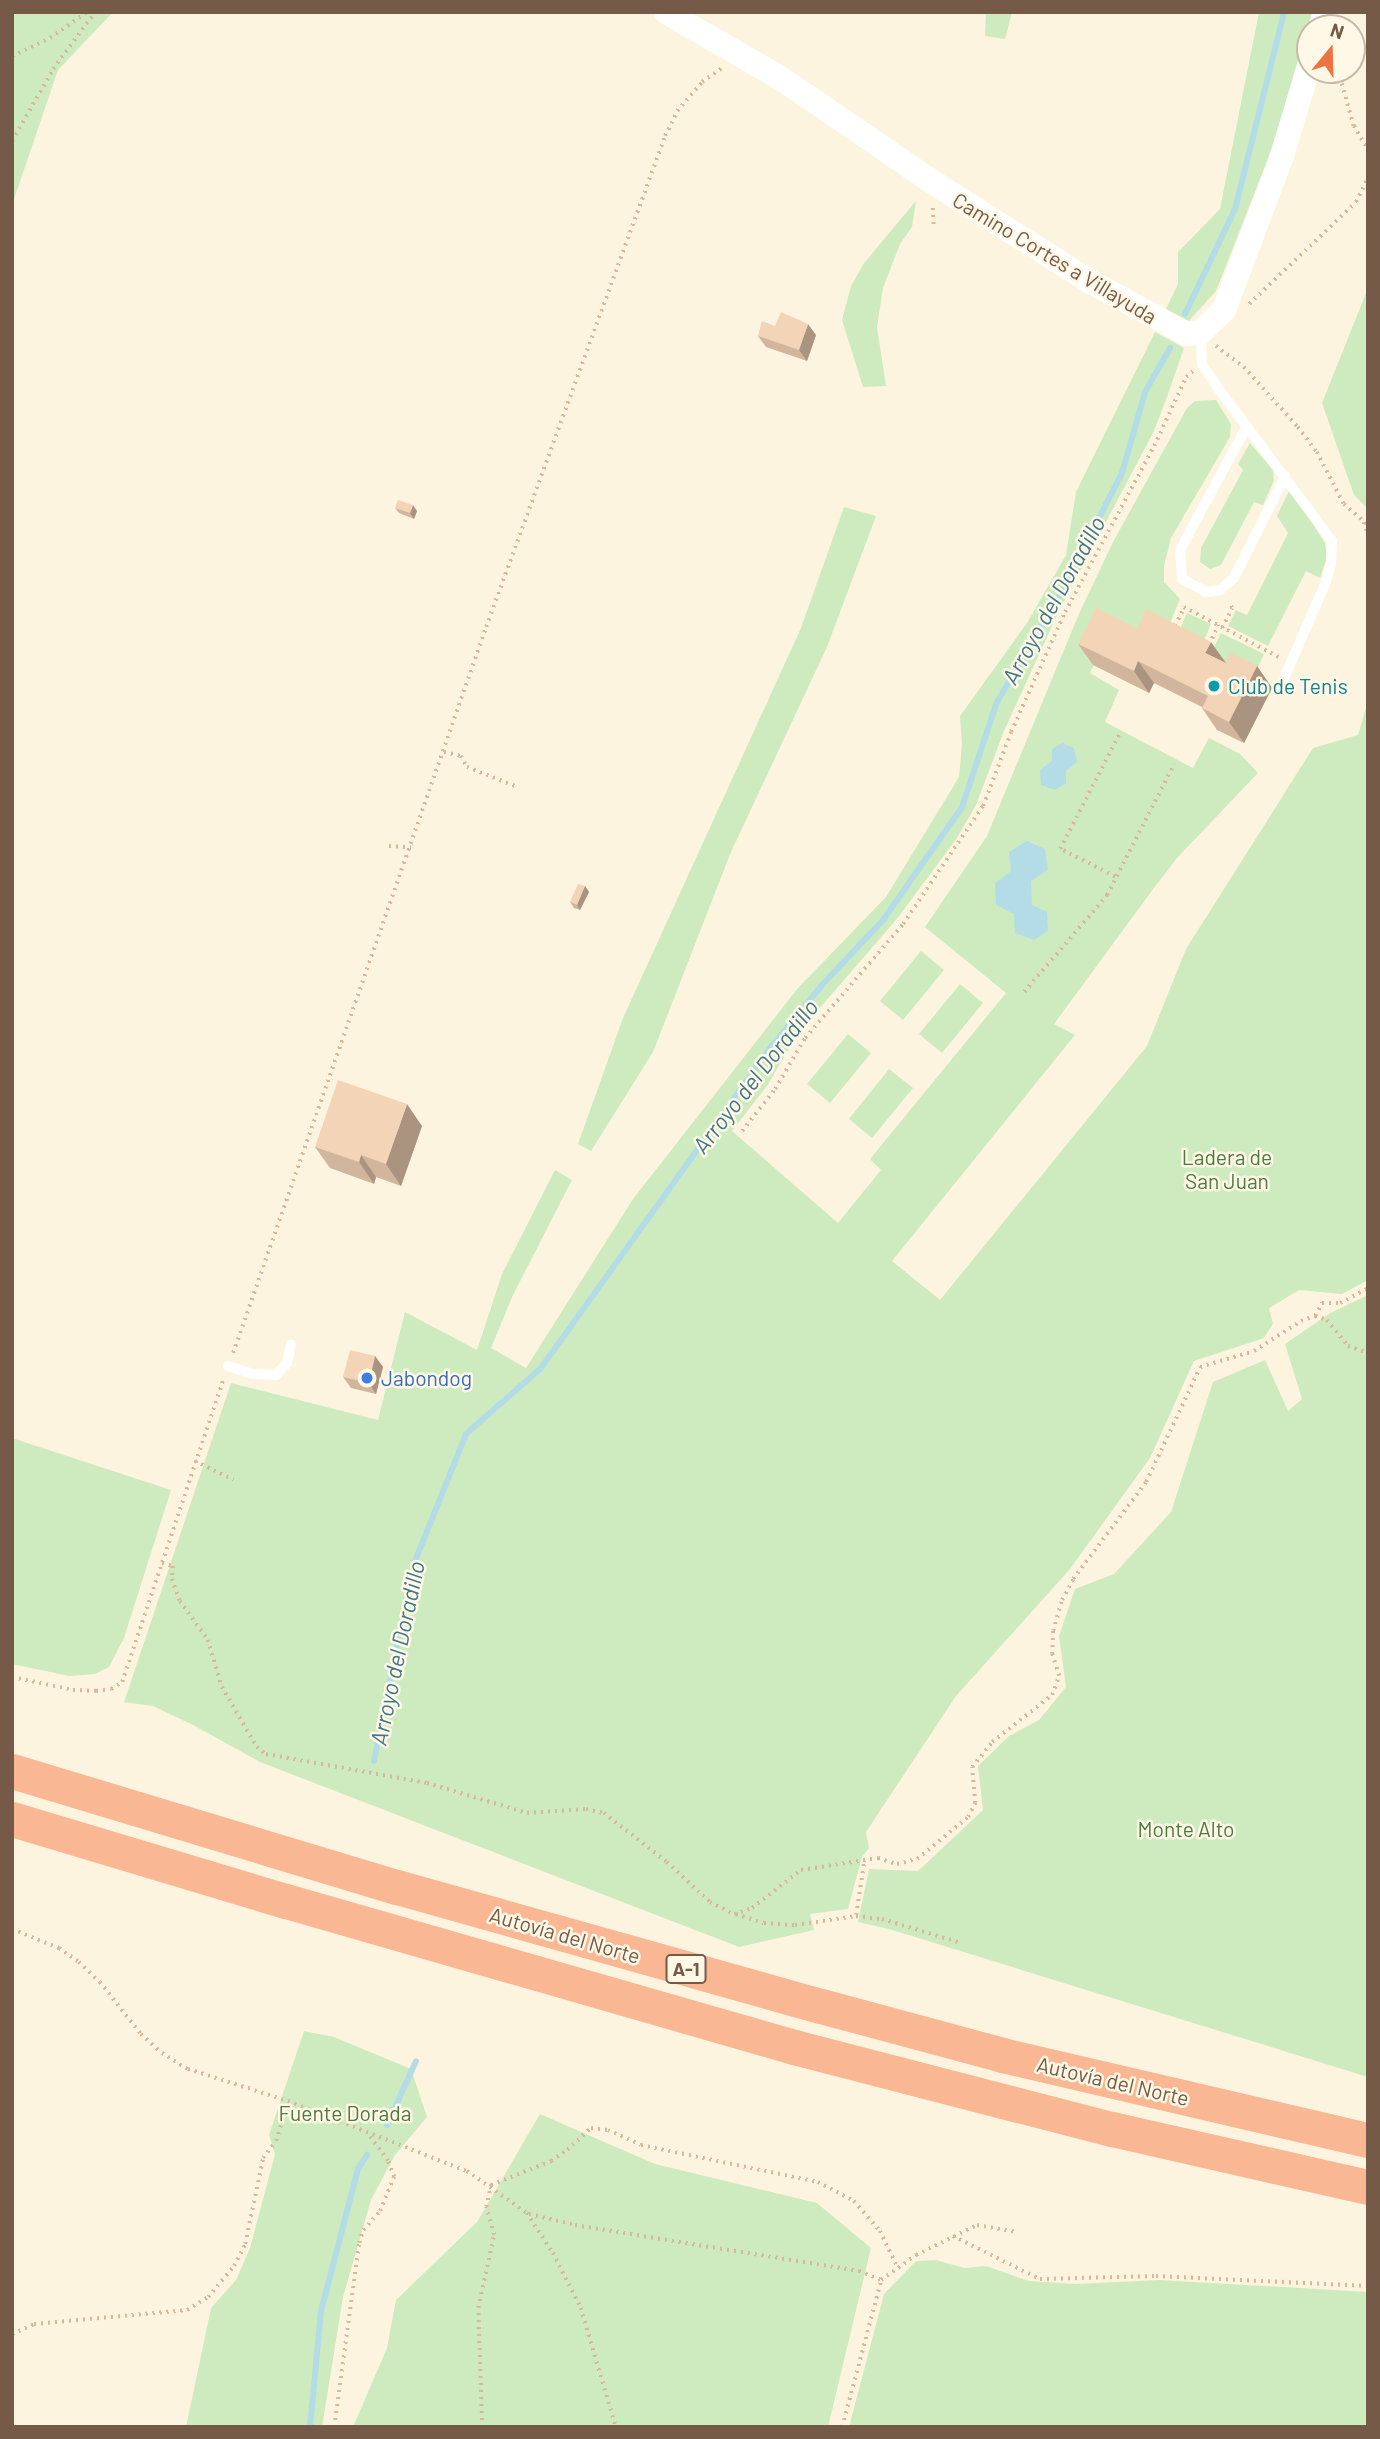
<!DOCTYPE html>
<meta charset="utf-8">
<style>
body{margin:0}
#map{position:relative;width:1380px;height:2439px;overflow:hidden;background:#fdf4e0;font-family:Barlow,sans-serif}
div>[style]{position:absolute}
[style*='--x']{left:calc(var(--x)*1px);top:calc(var(--y)*1px);width:calc(var(--w)*1px);rotate:calc(var(--a)*1deg)}
.green>*{inset:0;background:#cdebbe}
.water>*{inset:0;background:#b4dce7}
.stream>*{height:6px;margin:-3px;padding:0 3px;transform-origin:3px;border-radius:3px;background:#b4dce7}
.path>*{height:3.5px;margin-top:-1.75px;transform-origin:0;background:repeating-linear-gradient(90deg,#d8b79a 0 2px,transparent 0 7px)}
.service>*{height:10px;margin:-5px;padding:0 5px;transform-origin:5px;border-radius:5px;background:#fff}
.tertiary>*{height:24px;margin:-12px;padding:0 12px;transform-origin:12px;border-radius:12px;background:#fff}
.motorway>*{height:35px;margin:-17.5px;padding:0 17.5px;transform-origin:17.5px;border-radius:17.5px;background:#fab794}
.wall>*{inset:0;background:#d1b69d}
.shaded-wall>*{inset:0;background:#aa9480}
.building>*{inset:0;background:#f3d4b7}
.dots>*{width:19px;height:19px;translate:-50% -50%;box-sizing:border-box;border:4px solid #fff8e7;border-radius:50%}
span{translate:-50% -50%;white-space:nowrap;text-align:center;line-height:1.15;-webkit-text-stroke:5px #fff8e7;paint-order:stroke}
.shield-label span{padding:2px 5px;background:#fff8e7;border:2px solid;border-radius:5px;-webkit-text-stroke-width:0}
.shield-label{font-size:19px;color:#755b47;font-weight:700}
.street-label{font-size:21px;color:#755b47}
.culture-label{font-size:21px;color:#0d838f}
.left{translate:0 -50%;text-align:left}
.park-label{font-size:21px;color:#4c7b3e}
.shop-label{font-size:21px;color:#366cbe}
.water-label{font-size:23px;color:#40778a;font-style:italic}
.frame{position:absolute;inset:0;border:14px solid #755b47;pointer-events:none}
.north{position:absolute;left:1296px;top:14px;width:70px;height:70px;box-sizing:border-box;background:#fff8e7;border:2px solid #c8b9a7;border-radius:50%;rotate:19deg;font-size:19px;font-weight:700;line-height:28px;text-align:center;color:#755b47}
.north::after{content:'';display:block;margin:auto;width:24px;height:32px;background:#ed7440;clip-path:polygon(50% 0,100% 100%,50% 72%,0 100%)}
</style>
<div id="map">
<div class="green">
<div style="clip-path:polygon(12px 12px,113px 12px,58px 70px,12px 205px)"></div>
<div style="clip-path:polygon(986px 12px,1012px 12px,1005px 39px,985px 36px)"></div>
<div style="clip-path:polygon(1259px 12px,1313px 12px,1277px 136px,1216px 291px,1187px 323px,1164px 313px,1178px 284px,1178px 252px,1220px 209px)"></div>
<div style="clip-path:polygon(916px 201px,912px 227px,900px 244px,883px 288px,877px 327px,886px 386px,863px 387px,842px 320px,851px 286px,864px 263px)"></div>
<div style="clip-path:polygon(1368px 288px,1368px 509px,1354px 495px,1322px 403px)"></div>
<div style="clip-path:polygon(1155px 332px,1184px 348px,1167px 397px,1154px 431px,1059px 611px,1004px 731px,976px 805px,957px 838px,896px 920px,798px 1033px,767px 1086px,732px 1131px,838px 1223px,881px 1170px,870px 1159px,1006px 993px,925px 927px,987px 836px,1078px 616px,1113px 542px,1187px 408px,1195px 401px,1216px 400px,1231px 424px,1230px 437px,1171px 538px,1164px 566px,1164px 582px,1180px 599px,1166px 633px,1111px 629px,1090px 673px,1119px 690px,1105px 722px,1193px 768px,1209px 738px,1240px 754px,1258px 773px,1177px 858px,1151px 892px,1054px 1024px,1075px 1035px,892px 1261px,940px 1300px,1147px 1046px,1186px 949px,1313px 748px,1358px 735px,1368px 701px,1368px 1280px,1342px 1294px,1299px 1290px,1269px 1308px,1273px 1324px,1264px 1338px,1194px 1361px,1150px 1458px,1070px 1569px,956px 1696px,866px 1832px,869px 1848px,862px 1857px,848px 1909px,810px 1914px,814px 1930px,739px 1947px,260px 1762px,193px 1725px,153px 1706px,124px 1702px,231px 1383px,378px 1420px,405px 1312px,477px 1350px,502px 1274px,555px 1170px,572px 1180px,513px 1295px,491px 1348px,526px 1368px,633px 1199px,798px 988px,886px 897px,959px 777px,962px 744px,960px 716px,1027px 623px,1066px 555px,1076px 492px)"></div>
<div style="clip-path:polygon(1250px 443px,1273px 470px,1274px 480px,1263px 505px,1254px 502px,1221px 565px,1210px 569px,1200px 562px,1201px 548px,1243px 470px,1238px 464px)"></div>
<div style="clip-path:polygon(1290px 489px,1325px 543px,1327px 557px,1320px 578px,1306px 571px,1268px 646px,1228px 626px,1236px 610px,1247px 615px,1288px 533px,1277px 516px)"></div>
<div style="clip-path:polygon(844px 507px,876px 516px,827px 647px,731px 852px,653px 1052px,591px 1151px,578px 1144px,623px 1018px,801px 628px)"></div>
<div style="clip-path:polygon(1187px 613px,1211px 624px,1204px 641px,1180px 629px)"></div>
<div style="clip-path:polygon(1221px 633px,1264px 654px,1253px 678px,1210px 655px)"></div>
<div style="clip-path:polygon(921px 951px,944px 970px,903px 1020px,880px 1001px)"></div>
<div style="clip-path:polygon(960px 984px,983px 1003px,942px 1053px,919px 1034px)"></div>
<div style="clip-path:polygon(848px 1034px,871px 1053px,830px 1103px,807px 1084px)"></div>
<div style="clip-path:polygon(889px 1069px,913px 1088px,872px 1138px,849px 1119px)"></div>
<div style="clip-path:polygon(1368px 1295px,1368px 2077px,889px 1929px,858px 1922px,869px 1869px,918px 1871px,983px 1810px,978px 1766px,1009px 1736px,1039px 1720px,1066px 1687px,1059px 1636px,1075px 1589px,1114px 1574px,1171px 1512px,1213px 1382px,1265px 1360px,1288px 1411px,1302px 1399px,1285px 1344px,1330px 1313px)"></div>
<div style="clip-path:polygon(12px 1438px,171px 1490px,124px 1638px,109px 1667px,95px 1674px,69px 1676px,12px 1664px)"></div>
<div style="clip-path:polygon(304px 2031px,334px 2037px,411px 2069px,427px 2117px,395px 2155px,371px 2200px,343px 2297px,322px 2427px,186px 2427px,211px 2308px,236px 2280px,250px 2248px,275px 2154px,269px 2135px)"></div>
<div style="clip-path:polygon(540px 2114px,655px 2164px,817px 2203px,871px 2248px,828px 2427px,353px 2427px,387px 2348px,396px 2300px,477px 2222px)"></div>
<div style="clip-path:polygon(936px 2260px,964px 2268px,986px 2266px,1029px 2281px,1075px 2284px,1159px 2280px,1368px 2292px,1368px 2427px,849px 2427px,884px 2294px,916px 2261px)"></div>
</div>
<div class="water">
<div style="clip-path:polygon(1063px 743px,1074px 748px,1077px 762px,1066px 771px,1066px 783px,1055px 790px,1041px 785px,1040px 770px,1052px 761px,1052px 749px)"></div>
<div style="clip-path:polygon(1027px 841px,1045px 849px,1048px 870px,1031px 881px,1032px 905px,1047px 912px,1048px 931px,1034px 940px,1015px 933px,1014px 914px,996px 905px,995px 883px,1011px 871px,1009px 852px)"></div>
</div>
<div class="stream">
<div style="--x:1185;--y:314;--w:116;--a:-64.5"></div>
<div style="--x:1235;--y:209;--w:203;--a:-76"></div>
<div style="--x:374;--y:1761;--w:199;--a:-78.7"></div>
<div style="--x:413;--y:1566;--w:142;--a:-68.1"></div>
<div style="--x:466;--y:1434;--w:100;--a:-41.3"></div>
<div style="--x:541;--y:1368;--w:395;--a:-54.4"></div>
<div style="--x:771;--y:1047;--w:82;--a:-50.5"></div>
<div style="--x:823;--y:984;--w:88;--a:-46.8"></div>
<div style="--x:883;--y:920;--w:138;--a:-55"></div>
<div style="--x:962;--y:807;--w:111;--a:-71.6"></div>
<div style="--x:997;--y:702;--w:114;--a:-59.4"></div>
<div style="--x:1055;--y:604;--w:147;--a:-62.9"></div>
<div style="--x:1122;--y:473;--w:84;--a:-74.1"></div>
<div style="--x:1145;--y:392;--w:51;--a:-60.4"></div>
<div style="--x:387;--y:2125;--w:70;--a:-65.6"></div>
<div style="--x:310;--y:2427;--w:117;--a:-84.6"></div>
<div style="--x:321;--y:2311;--w:147;--a:-75.4"></div>
<div style="--x:358;--y:2169;--w:17;--a:-57"></div>
</div>
<div class="path">
<div style="--x:12;--y:56;--w:42;--a:-25.3"></div>
<div style="--x:50;--y:38;--w:45;--a:-35.1"></div>
<div style="--x:1341;--y:70;--w:7;--a:98"></div>
<div style="--x:1340;--y:77;--w:51;--a:74.1"></div>
<div style="--x:1354;--y:126;--w:27;--a:59"></div>
<div style="--x:12;--y:141;--w:83;--a:-60.3"></div>
<div style="--x:53;--y:69;--w:71;--a:-53.6"></div>
<div style="--x:933;--y:208;--w:21;--a:87"></div>
<div style="--x:1249;--y:304;--w:148;--a:-43.6"></div>
<div style="--x:1356;--y:202;--w:28;--a:-64"></div>
<div style="--x:1216;--y:346;--w:35;--a:37"></div>
<div style="--x:1244;--y:367;--w:81;--a:48"></div>
<div style="--x:1298;--y:427;--w:31;--a:53"></div>
<div style="--x:1317;--y:452;--w:59;--a:62.6"></div>
<div style="--x:1344;--y:504;--w:32;--a:41"></div>
<div style="--x:1364;--y:522;--w:13;--a:72"></div>
<div style="--x:1175;--y:626;--w:21;--a:-65"></div>
<div style="--x:1184;--y:607;--w:107;--a:27.8"></div>
<div style="--x:1222;--y:628;--w:22;--a:-63"></div>
<div style="--x:1232;--y:608;--w:7;--a:-124"></div>
<div style="--x:1209;--y:645;--w:22;--a:-66"></div>
<div style="--x:444;--y:752;--w:17;--a:13"></div>
<div style="--x:461;--y:756;--w:13;--a:61"></div>
<div style="--x:467;--y:767;--w:52;--a:21.6"></div>
<div style="--x:389;--y:846;--w:22;--a:3"></div>
<div style="--x:1115;--y:877;--w:62;--a:-153"></div>
<div style="--x:1060;--y:849;--w:131;--a:-62.7"></div>
<div style="--x:1024;--y:992;--w:128;--a:-49.4"></div>
<div style="--x:1107;--y:895;--w:147;--a:-62.9"></div>
<div style="--x:742;--y:1131;--w:53;--a:-51.8"></div>
<div style="--x:775;--y:1089;--w:59;--a:-59.5"></div>
<div style="--x:805;--y:1038;--w:150;--a:-49.3"></div>
<div style="--x:903;--y:924;--w:143;--a:-55.9"></div>
<div style="--x:983;--y:806;--w:79;--a:-69.3"></div>
<div style="--x:1011;--y:732;--w:132;--a:-65.8"></div>
<div style="--x:1065;--y:612;--w:188;--a:-61.8"></div>
<div style="--x:1154;--y:446;--w:76;--a:-65.1"></div>
<div style="--x:1186;--y:377;--w:9;--a:-41"></div>
<div style="--x:1315;--y:1316;--w:15;--a:-62"></div>
<div style="--x:1322;--y:1303;--w:18;--a:0"></div>
<div style="--x:1340;--y:1303;--w:32;--a:-28"></div>
<div style="--x:233;--y:1353;--w:769;--a:-70.79"></div>
<div style="--x:486;--y:627;--w:523;--a:-69.97"></div>
<div style="--x:665;--y:136;--w:28;--a:-64"></div>
<div style="--x:677;--y:111;--w:38;--a:-49"></div>
<div style="--x:702;--y:82;--w:24;--a:-35"></div>
<div style="--x:195;--y:1461;--w:43;--a:26"></div>
<div style="--x:162;--y:1563;--w:11;--a:15"></div>
<div style="--x:173;--y:1566;--w:13;--a:94"></div>
<div style="--x:172;--y:1579;--w:23;--a:70"></div>
<div style="--x:180;--y:1601;--w:48;--a:54.3"></div>
<div style="--x:208;--y:1640;--w:49;--a:73.4"></div>
<div style="--x:222;--y:1687;--w:69;--a:59.7"></div>
<div style="--x:257;--y:1747;--w:11;--a:38"></div>
<div style="--x:266;--y:1754;--w:164;--a:10.2"></div>
<div style="--x:427;--y:1783;--w:104;--a:16.7"></div>
<div style="--x:527;--y:1813;--w:59;--a:-3.9"></div>
<div style="--x:586;--y:1809;--w:18;--a:13"></div>
<div style="--x:604;--y:1813;--w:80;--a:37.9"></div>
<div style="--x:667;--y:1862;--w:59;--a:42.9"></div>
<div style="--x:710;--y:1902;--w:27;--a:27"></div>
<div style="--x:734;--y:1914;--w:19;--a:-18"></div>
<div style="--x:752;--y:1908;--w:62;--a:-37.8"></div>
<div style="--x:801;--y:1870;--w:78;--a:-8.9"></div>
<div style="--x:878;--y:1858;--w:20;--a:18"></div>
<div style="--x:897;--y:1864;--w:21;--a:-14"></div>
<div style="--x:917;--y:1859;--w:66;--a:-39.5"></div>
<div style="--x:968;--y:1817;--w:16;--a:-63"></div>
<div style="--x:975;--y:1803;--w:36;--a:-95"></div>
<div style="--x:972;--y:1767;--w:32;--a:-51"></div>
<div style="--x:992;--y:1742;--w:76;--a:-38.1"></div>
<div style="--x:1052;--y:1695;--w:20;--a:-70"></div>
<div style="--x:1059;--y:1676;--w:23;--a:-108"></div>
<div style="--x:1052;--y:1654;--w:23;--a:-88"></div>
<div style="--x:1053;--y:1631;--w:32;--a:-74"></div>
<div style="--x:1062;--y:1600;--w:24;--a:-62"></div>
<div style="--x:1073;--y:1579;--w:121;--a:-53"></div>
<div style="--x:1146;--y:1482;--w:127;--a:-64.8"></div>
<div style="--x:1200;--y:1367;--w:56;--a:-16.5"></div>
<div style="--x:1254;--y:1351;--w:56;--a:-32.6"></div>
<div style="--x:1301;--y:1321;--w:15;--a:-20"></div>
<div style="--x:1315;--y:1316;--w:13;--a:18"></div>
<div style="--x:1327;--y:1320;--w:33;--a:51"></div>
<div style="--x:1348;--y:1346;--w:21;--a:19"></div>
<div style="--x:12;--y:1677;--w:62;--a:12"></div>
<div style="--x:73;--y:1690;--w:23;--a:2"></div>
<div style="--x:96;--y:1691;--w:15;--a:-8"></div>
<div style="--x:111;--y:1689;--w:13;--a:-32"></div>
<div style="--x:122;--y:1682;--w:322;--a:-71.5"></div>
<div style="--x:736;--y:1914;--w:29;--a:18"></div>
<div style="--x:764;--y:1923;--w:31;--a:4"></div>
<div style="--x:795;--y:1925;--w:62;--a:-8.4"></div>
<div style="--x:856;--y:1916;--w:26;--a:7"></div>
<div style="--x:882;--y:1919;--w:83;--a:16.9"></div>
<div style="--x:856;--y:1915;--w:54;--a:-81.4"></div>
<div style="--x:12;--y:1929;--w:51;--a:22"></div>
<div style="--x:59;--y:1948;--w:24;--a:35"></div>
<div style="--x:79;--y:1962;--w:29;--a:44"></div>
<div style="--x:100;--y:1982;--w:66;--a:51.7"></div>
<div style="--x:141;--y:2034;--w:28;--a:42"></div>
<div style="--x:162;--y:2053;--w:31;--a:32"></div>
<div style="--x:188;--y:2069;--w:105;--a:17.7"></div>
<div style="--x:288;--y:2101;--w:192;--a:21.4"></div>
<div style="--x:467;--y:2171;--w:73;--a:35"></div>
<div style="--x:527;--y:2213;--w:48;--a:57"></div>
<div style="--x:553;--y:2253;--w:62;--a:63"></div>
<div style="--x:581;--y:2308;--w:124;--a:73.6"></div>
<div style="--x:529;--y:2214;--w:47;--a:13.4"></div>
<div style="--x:575;--y:2225;--w:288;--a:9.2"></div>
<div style="--x:859;--y:2271;--w:24;--a:22"></div>
<div style="--x:953;--y:2236;--w:97;--a:26.3"></div>
<div style="--x:1040;--y:2279;--w:116;--a:-1.5"></div>
<div style="--x:1156;--y:2276;--w:212;--a:2.7"></div>
<div style="--x:12;--y:2334;--w:24;--a:-24"></div>
<div style="--x:34;--y:2324;--w:154;--a:-5.2"></div>
<div style="--x:187;--y:2310;--w:25;--a:-32"></div>
<div style="--x:208;--y:2297;--w:40;--a:-50"></div>
<div style="--x:234;--y:2266;--w:25;--a:-63"></div>
<div style="--x:245;--y:2244;--w:88;--a:-78.2"></div>
<div style="--x:263;--y:2158;--w:21;--a:-53"></div>
<div style="--x:276;--y:2141;--w:42;--a:-73.3"></div>
<div style="--x:334;--y:2427;--w:186;--a:-82.3"></div>
<div style="--x:359;--y:2243;--w:14;--a:-73"></div>
<div style="--x:363;--y:2230;--w:25;--a:-48"></div>
<div style="--x:380;--y:2211;--w:37;--a:-68"></div>
<div style="--x:394;--y:2177;--w:17;--a:-111"></div>
<div style="--x:388;--y:2161;--w:34;--a:-127"></div>
<div style="--x:482;--y:2427;--w:119;--a:-91.9"></div>
<div style="--x:478;--y:2308;--w:75;--a:-77.6"></div>
<div style="--x:494;--y:2235;--w:29;--a:-106"></div>
<div style="--x:486;--y:2207;--w:23;--a:-77"></div>
<div style="--x:491;--y:2185;--w:65;--a:-21.8"></div>
<div style="--x:551;--y:2161;--w:19;--a:-35"></div>
<div style="--x:567;--y:2150;--w:33;--a:-43"></div>
<div style="--x:591;--y:2128;--w:17;--a:7"></div>
<div style="--x:608;--y:2130;--w:36;--a:24"></div>
<div style="--x:641;--y:2145;--w:181;--a:11.8"></div>
<div style="--x:818;--y:2182;--w:41;--a:27.8"></div>
<div style="--x:854;--y:2201;--w:40;--a:49"></div>
<div style="--x:880;--y:2231;--w:39;--a:64"></div>
<div style="--x:842;--y:2427;--w:152;--a:-75.1"></div>
<div style="--x:881;--y:2280;--w:43;--a:-35.5"></div>
<div style="--x:916;--y:2255;--w:68;--a:-26.2"></div>
<div style="--x:977;--y:2225;--w:39;--a:10"></div>
</div>
<div class="service">
<div style="--x:1201;--y:333;--w:31;--a:88"></div>
<div style="--x:1202;--y:364;--w:29;--a:56"></div>
<div style="--x:1218;--y:388;--w:191;--a:53.3"></div>
<div style="--x:1332;--y:541;--w:22;--a:93"></div>
<div style="--x:1331;--y:563;--w:20;--a:105"></div>
<div style="--x:1326;--y:582;--w:103;--a:113.6"></div>
<div style="--x:1247;--y:426;--w:141;--a:118.4"></div>
<div style="--x:1180;--y:550;--w:29;--a:86"></div>
<div style="--x:1182;--y:579;--w:27;--a:28"></div>
<div style="--x:1206;--y:592;--w:14;--a:-8"></div>
<div style="--x:1220;--y:590;--w:18;--a:-41"></div>
<div style="--x:1234;--y:578;--w:114;--a:-63.4"></div>
<div style="--x:228;--y:1366;--w:26;--a:18"></div>
<div style="--x:253;--y:1374;--w:23;--a:2"></div>
<div style="--x:276;--y:1375;--w:16;--a:-47"></div>
<div style="--x:287;--y:1363;--w:19;--a:-78"></div>
</div>
<div class="tertiary">
<div style="--x:666;--y:12;--w:134;--a:30"></div>
<div style="--x:782;--y:79;--w:181;--a:34.4"></div>
<div style="--x:931;--y:181;--w:189;--a:32.3"></div>
<div style="--x:1091;--y:282;--w:109;--a:28.4"></div>
<div style="--x:1187;--y:334;--w:14;--a:-8"></div>
<div style="--x:1201;--y:332;--w:32;--a:-44"></div>
<div style="--x:1224;--y:310;--w:165;--a:-69.4"></div>
<div style="--x:1282;--y:156;--w:98;--a:-73.4"></div>
<div style="--x:1320;--y:28;--w:17;--a:-73"></div>
</div>
<div class="motorway">
<div style="--x:12;--y:1771;--w:402;--a:16.8"></div>
<div style="--x:397;--y:1887;--w:440;--a:15.7"></div>
<div style="--x:821;--y:2006;--w:188;--a:15.1"></div>
<div style="--x:1002;--y:2055;--w:376;--a:13.1"></div>
<div style="--x:12;--y:1819;--w:286;--a:16.7"></div>
<div style="--x:286;--y:1901;--w:529;--a:16.03"></div>
<div style="--x:794;--y:2047;--w:328;--a:14.5"></div>
<div style="--x:1112;--y:2129;--w:262;--a:12.8"></div>
</div>
<div class="wall">
<div style="clip-path:polygon(775px 326px,816px 335px,807px 361px,766px 347px,758px 336px)"></div>
<div style="clip-path:polygon(395px 508px,417px 511px,414px 519px,399px 513px)"></div>
<div style="clip-path:polygon(1137px 628px,1225px 662px,1257px 666px,1272px 688px,1244px 743px,1217px 730px,1202px 708px,1202px 707px,1154px 683px,1149px 693px,1093px 665px,1078px 644px)"></div>
<div style="clip-path:polygon(585px 886px,589px 892px,580px 910px,574px 908px,570px 902px)"></div>
<div style="clip-path:polygon(422px 1126px,401px 1186px,376px 1177px,374px 1184px,330px 1168px,315px 1147px)"></div>
<div style="clip-path:polygon(375px 1356px,383px 1367px,376px 1394px,351px 1388px,343px 1377px)"></div>
</div>
<div class="shaded-wall">
<div style="clip-path:polygon(808px 324px,816px 335px,807px 361px,799px 350px)"></div>
<div style="clip-path:polygon(413px 505px,417px 511px,414px 519px,410px 513px)"></div>
<div style="clip-path:polygon(1211px 642px,1226px 663px,1205px 653px)"></div>
<div style="clip-path:polygon(1138px 661px,1154px 683px,1149px 693px,1134px 671px)"></div>
<div style="clip-path:polygon(1257px 666px,1272px 688px,1244px 743px,1229px 722px)"></div>
<div style="clip-path:polygon(585px 886px,589px 892px,580px 910px,577px 905px)"></div>
<div style="clip-path:polygon(407px 1104px,422px 1126px,401px 1186px,386px 1164px)"></div>
<div style="clip-path:polygon(361px 1155px,376px 1177px,374px 1184px,359px 1162px)"></div>
<div style="clip-path:polygon(375px 1356px,383px 1367px,376px 1394px,369px 1383px)"></div>
</div>
<div class="building">
<div style="clip-path:polygon(781px 312px,808px 324px,799px 350px,758px 336px,762px 321px,775px 326px)"></div>
<div style="clip-path:polygon(398px 500px,413px 505px,410px 513px,395px 508px)"></div>
<div style="clip-path:polygon(1096px 608px,1137px 628px,1146px 609px,1211px 642px,1205px 653px,1226px 663px,1230px 653px,1257px 666px,1229px 722px,1202px 708px,1208px 696px,1138px 661px,1134px 671px,1078px 644px)"></div>
<div style="clip-path:polygon(578px 884px,585px 886px,577px 905px,570px 902px)"></div>
<div style="clip-path:polygon(338px 1080px,407px 1104px,386px 1164px,361px 1155px,359px 1162px,315px 1147px)"></div>
<div style="clip-path:polygon(350px 1350px,375px 1356px,369px 1383px,343px 1377px)"></div>
</div>
<div class="dots">
<div style="left:1214px;top:686px;background:#0f9aa8"></div>
<div style="left:367px;top:1378px;background:#3f7fe0"></div>
</div>
<div class="shield-label">
<span style="left:686px;top:1969px">A-1</span>
</div>
<div class="street-label">
<span style="left:1055px;top:258px;rotate:31deg">Camino Cortes a Villayuda</span>
<span style="left:565px;top:1935px;rotate:16deg">Autovía del Norte</span>
<span style="left:1113px;top:2081px;rotate:13deg">Autovía del Norte</span>
</div>
<div class="culture-label">
<span class="left" style="left:1228px;top:686px">Club de Tenis</span>
</div>
<div class="park-label">
<span style="left:1227px;top:1169px">Ladera de<br>San Juan</span>
<span style="left:1186px;top:1829px">Monte Alto</span>
<span style="left:345px;top:2113px">Fuente Dorada</span>
</div>
<div class="shop-label">
<span class="left" style="left:381px;top:1378px">Jabondog</span>
</div>
<div class="water-label">
<span style="left:1053px;top:600px;rotate:-61deg">Arroyo del Doradillo</span>
<span style="left:755px;top:1076px;rotate:-52deg">Arroyo del Doradillo</span>
<span style="left:397px;top:1653px;rotate:-78deg">Arroyo del Doradillo</span>
</div>
<div class="frame"></div>
<div class="north">N</div>
</div>
